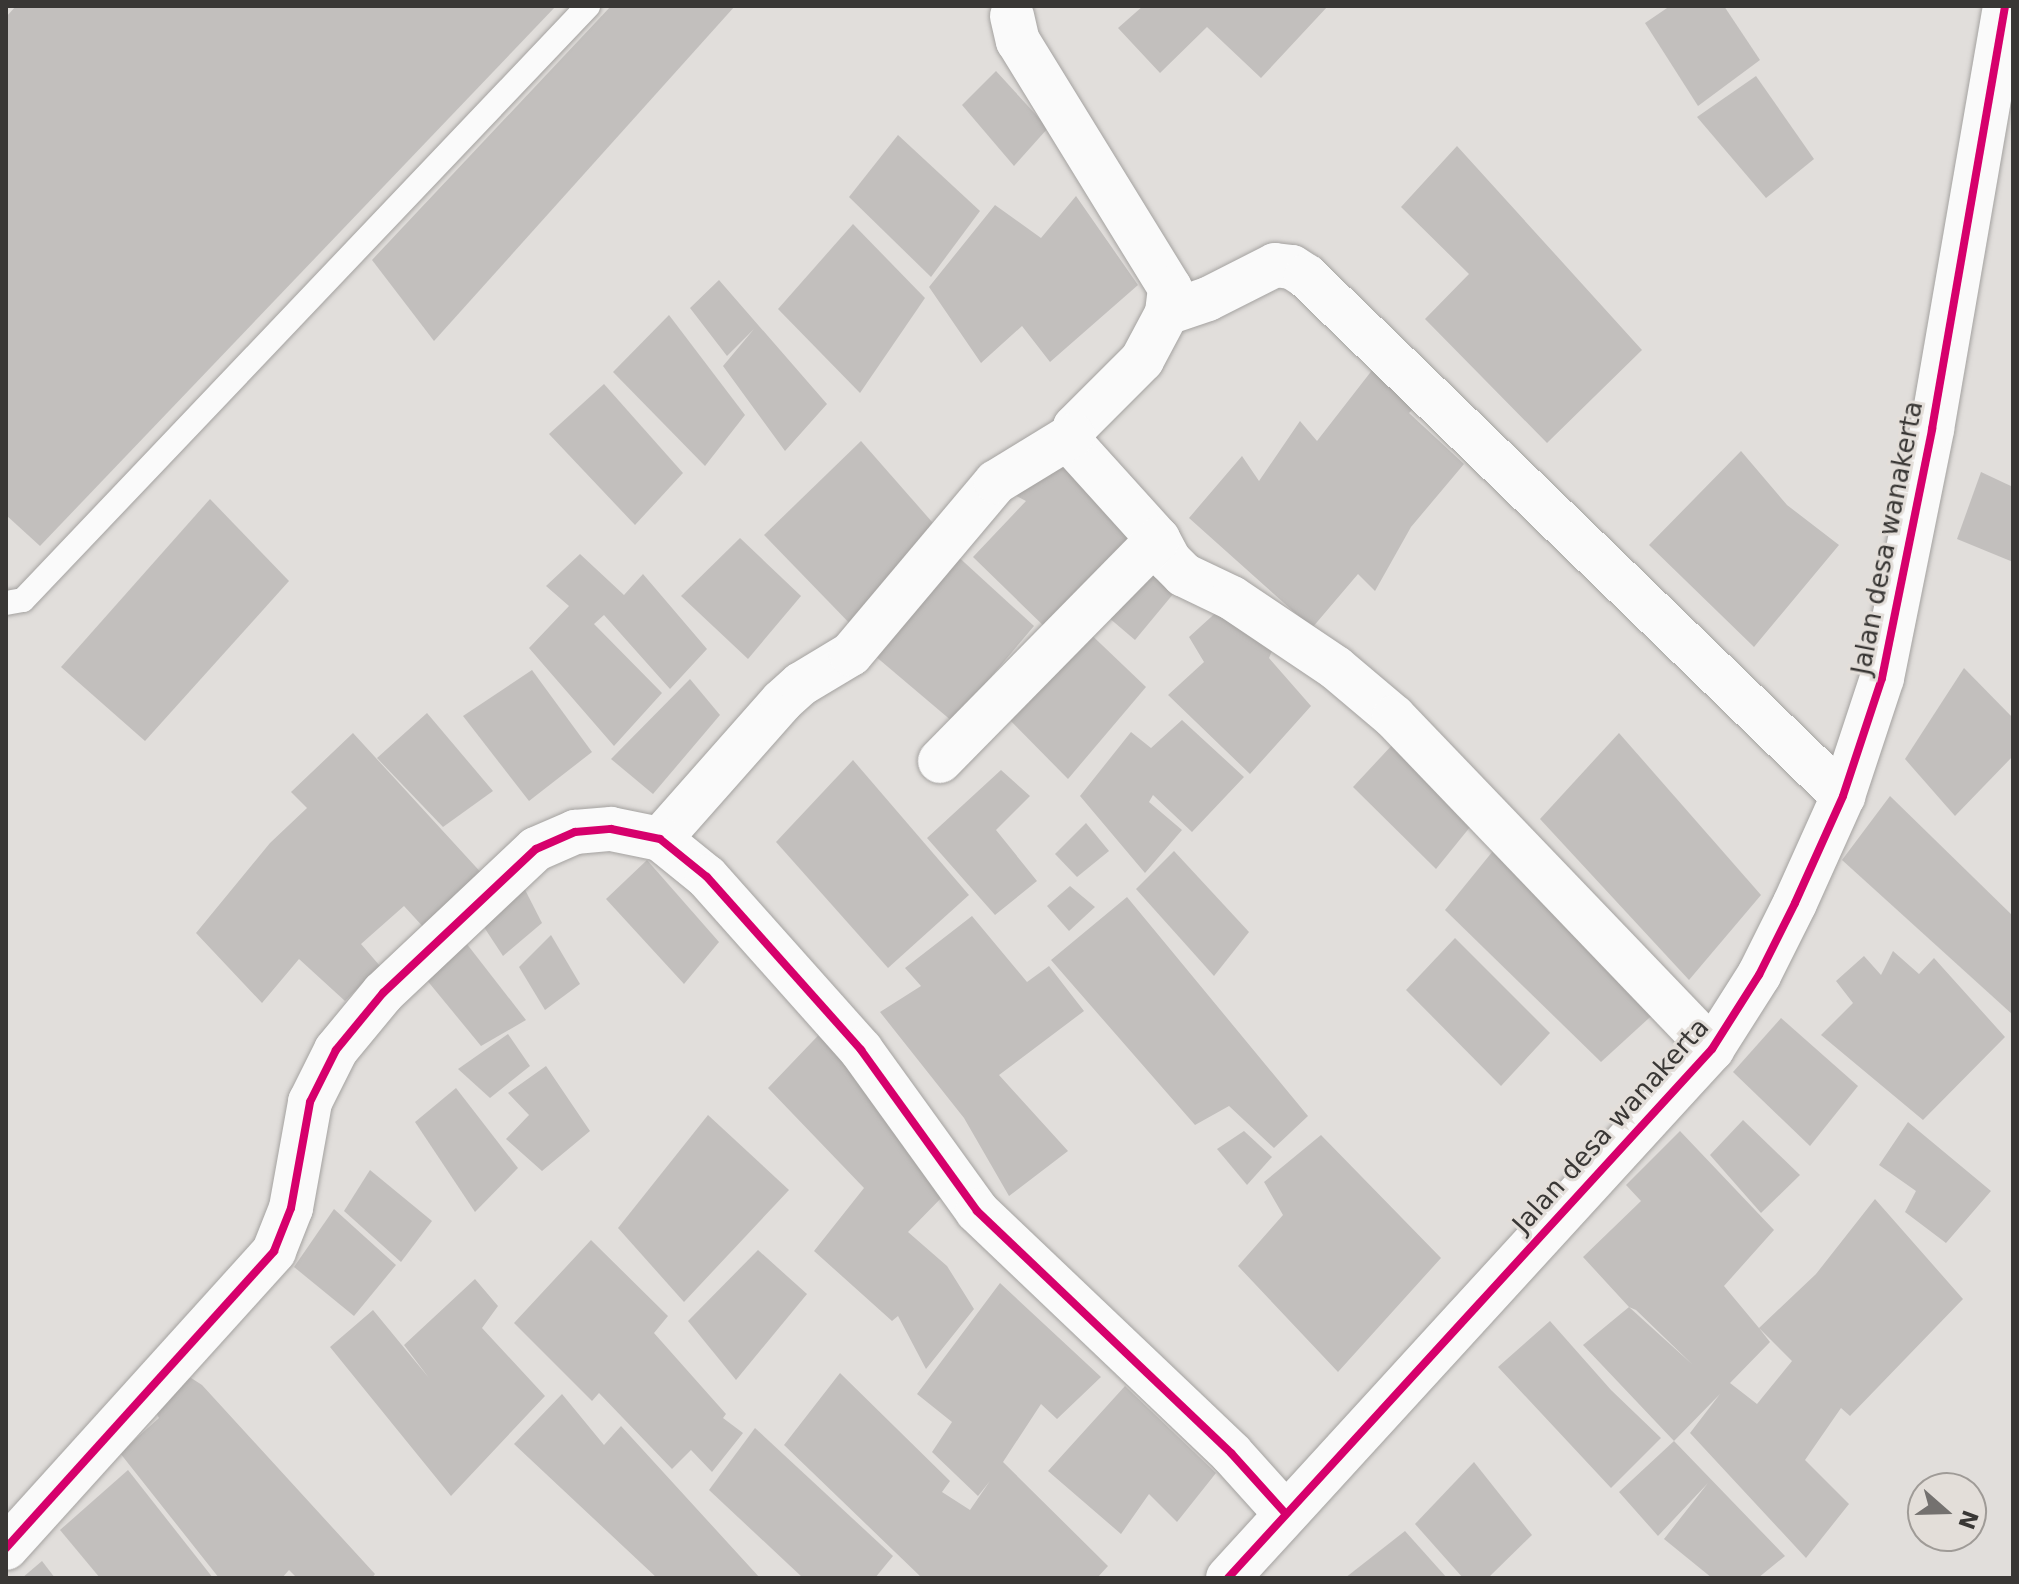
<!DOCTYPE html>
<style>
body{margin:0}
#map{position:relative;width:2019px;height:1584px;overflow:hidden;background:#e1dedb;font-family:"DejaVu Sans",sans-serif}
div>[style]{position:absolute}
[style*='--x']{left:calc(var(--x)*1px);top:calc(var(--y)*1px);width:calc(var(--w)*1px);rotate:calc(var(--a)*1deg)}
.building>*{inset:0;background:#c2bfbd}
.roads{filter:drop-shadow(0 0 2px #a4a2a0) drop-shadow(0 0 2px #a4a2a0)}
.service>*{height:24px;margin:-12px;padding:0 12px;transform-origin:12px;border-radius:12px;background:#fafafa}
.minor>*{height:44px;margin:-22px;padding:0 22px;transform-origin:22px;border-radius:22px;background:#fafafa}
.cycleway>*{height:8px;margin:-4px;padding:0 4px;transform-origin:4px;border-radius:4px;background:#d6006c}
span{translate:-50% -50%;white-space:nowrap;text-align:center;line-height:1.15;-webkit-text-stroke:6px #e3ded9;paint-order:stroke}
.street-label{font-size:26px;color:#393735}
.frame{position:absolute;inset:0;border:8px solid #393735;pointer-events:none}
.north{position:absolute;left:1907px;top:1472px;width:80px;height:80px;box-sizing:border-box;background:#e3ded9;border:2px solid #9f9b97;border-radius:50%;rotate:110deg;font-size:22px;font-weight:700;line-height:32px;text-align:center;color:#393735}
.north::after{content:'';display:block;margin:auto;width:28px;height:36px;background:#74716f;clip-path:polygon(50% 0,100% 100%,50% 72%,0 100%)}
</style>
<div id="map">
<div class="building">
<div style="clip-path:polygon(16px 6px,556px 6px,40px 546px,6px 515px,6px 17px)"></div>
<div style="clip-path:polygon(611px 6px,735px 6px,434px 341px,372px 260px)"></div>
<div style="clip-path:polygon(1143px 6px,1328px 6px,1261px 78px,1207px 27px,1160px 73px,1118px 28px)"></div>
<div style="clip-path:polygon(1670px 6px,1724px 6px,1760px 60px,1698px 106px,1645px 23px)"></div>
<div style="clip-path:polygon(996px 71px,1048px 128px,1014px 166px,962px 105px)"></div>
<div style="clip-path:polygon(1756px 76px,1814px 159px,1766px 198px,1697px 117px)"></div>
<div style="clip-path:polygon(898px 135px,980px 211px,931px 277px,849px 197px)"></div>
<div style="clip-path:polygon(1457px 146px,1642px 350px,1547px 443px,1425px 319px,1469px 274px,1401px 207px)"></div>
<div style="clip-path:polygon(1076px 196px,1138px 285px,1050px 362px,1022px 326px,981px 363px,929px 287px,995px 205px,1041px 238px)"></div>
<div style="clip-path:polygon(853px 224px,925px 298px,860px 393px,778px 309px)"></div>
<div style="clip-path:polygon(719px 280px,827px 404px,785px 451px,723px 366px,754px 329px,727px 356px,690px 308px)"></div>
<div style="clip-path:polygon(669px 315px,745px 415px,705px 466px,613px 372px)"></div>
<div style="clip-path:polygon(1373px 369px,1417px 405px,1409px 413px,1464px 464px,1411px 527px,1375px 591px,1358px 574px,1312px 628px,1189px 518px,1242px 456px,1259px 481px,1300px 421px,1317px 441px)"></div>
<div style="clip-path:polygon(604px 384px,683px 473px,635px 525px,549px 434px)"></div>
<div style="clip-path:polygon(861px 441px,940px 531px,858px 632px,764px 535px)"></div>
<div style="clip-path:polygon(1063px 448px,1142px 537px,1050px 632px,973px 557px,1026px 501px,1011px 493px)"></div>
<div style="clip-path:polygon(1741px 451px,1787px 505px,1839px 545px,1754px 647px,1649px 545px)"></div>
<div style="clip-path:polygon(1981px 472px,2013px 487px,2013px 562px,1957px 539px)"></div>
<div style="clip-path:polygon(210px 499px,289px 581px,145px 741px,61px 667px)"></div>
<div style="clip-path:polygon(740px 538px,801px 596px,748px 659px,681px 596px)"></div>
<div style="clip-path:polygon(953px 552px,1034px 626px,953px 722px,868px 650px)"></div>
<div style="clip-path:polygon(580px 554px,624px 595px,643px 574px,707px 649px,670px 689px,604px 615px,594px 624px,662px 693px,614px 746px,529px 648px,569px 606px,546px 586px)"></div>
<div style="clip-path:polygon(1145px 563px,1174px 593px,1135px 640px,1101px 611px)"></div>
<div style="clip-path:polygon(1232px 598px,1278px 637px,1269px 658px,1311px 706px,1250px 774px,1168px 695px,1204px 662px,1189px 637px)"></div>
<div style="clip-path:polygon(1080px 624px,1146px 687px,1068px 779px,998px 708px)"></div>
<div style="clip-path:polygon(1964px 668px,2013px 718px,2013px 756px,1955px 816px,1905px 759px)"></div>
<div style="clip-path:polygon(532px 670px,592px 752px,529px 801px,463px 716px)"></div>
<div style="clip-path:polygon(690px 679px,720px 715px,653px 794px,611px 759px)"></div>
<div style="clip-path:polygon(427px 713px,493px 791px,443px 827px,377px 758px)"></div>
<div style="clip-path:polygon(1182px 720px,1244px 777px,1192px 832px,1153px 795px,1149px 802px,1182px 830px,1145px 873px,1080px 796px,1131px 732px,1151px 748px)"></div>
<div style="clip-path:polygon(1407px 729px,1479px 816px,1436px 869px,1353px 787px)"></div>
<div style="clip-path:polygon(353px 733px,486px 878px,426px 930px,404px 906px,361px 944px,380px 966px,345px 1001px,299px 959px,262px 1003px,196px 933px,270px 843px,307px 808px,291px 792px)"></div>
<div style="clip-path:polygon(1619px 733px,1761px 895px,1689px 980px,1540px 819px)"></div>
<div style="clip-path:polygon(853px 760px,969px 895px,888px 968px,776px 842px)"></div>
<div style="clip-path:polygon(1001px 770px,1030px 796px,996px 830px,1037px 881px,995px 915px,927px 838px)"></div>
<div style="clip-path:polygon(1890px 796px,2013px 916px,2013px 1015px,1842px 860px)"></div>
<div style="clip-path:polygon(1086px 823px,1109px 851px,1077px 877px,1055px 854px)"></div>
<div style="clip-path:polygon(1497px 846px,1660px 1008px,1601px 1062px,1445px 910px)"></div>
<div style="clip-path:polygon(1174px 851px,1249px 932px,1214px 976px,1136px 889px)"></div>
<div style="clip-path:polygon(647px 860px,719px 942px,684px 984px,606px 899px)"></div>
<div style="clip-path:polygon(519px 878px,542px 923px,503px 956px,476px 915px)"></div>
<div style="clip-path:polygon(1070px 886px,1095px 907px,1069px 931px,1047px 906px)"></div>
<div style="clip-path:polygon(1127px 897px,1308px 1116px,1274px 1148px,1229px 1106px,1195px 1125px,1051px 960px)"></div>
<div style="clip-path:polygon(972px 916px,1027px 982px,1049px 966px,1084px 1011px,999px 1075px,1068px 1151px,1009px 1196px,964px 1118px,880px 1012px,921px 986px,905px 968px)"></div>
<div style="clip-path:polygon(551px 935px,580px 984px,545px 1010px,519px 967px)"></div>
<div style="clip-path:polygon(1455px 938px,1550px 1033px,1501px 1086px,1406px 990px)"></div>
<div style="clip-path:polygon(463px 939px,526px 1020px,481px 1046px,421px 973px)"></div>
<div style="clip-path:polygon(1893px 951px,1919px 974px,1934px 958px,2005px 1037px,1923px 1120px,1821px 1035px,1853px 1003px,1836px 981px,1864px 956px,1881px 975px)"></div>
<div style="clip-path:polygon(1781px 1018px,1858px 1086px,1810px 1146px,1733px 1072px)"></div>
<div style="clip-path:polygon(833px 1020px,947px 1192px,908px 1232px,947px 1266px,974px 1309px,926px 1369px,898px 1316px,892px 1321px,814px 1251px,864px 1188px,768px 1088px)"></div>
<div style="clip-path:polygon(508px 1034px,530px 1066px,490px 1098px,458px 1069px)"></div>
<div style="clip-path:polygon(546px 1066px,590px 1131px,542px 1171px,506px 1139px,529px 1115px,508px 1093px)"></div>
<div style="clip-path:polygon(456px 1088px,518px 1168px,475px 1212px,415px 1122px)"></div>
<div style="clip-path:polygon(708px 1115px,789px 1190px,684px 1302px,618px 1228px)"></div>
<div style="clip-path:polygon(1743px 1120px,1800px 1175px,1761px 1213px,1710px 1155px)"></div>
<div style="clip-path:polygon(1908px 1122px,1991px 1191px,1946px 1243px,1905px 1212px,1916px 1191px,1879px 1165px)"></div>
<div style="clip-path:polygon(1244px 1131px,1272px 1157px,1247px 1185px,1217px 1149px)"></div>
<div style="clip-path:polygon(evenodd,1680px 1131px,1774px 1230px,1724px 1286px,1759px 1328px,1816px 1274px,1875px 1199px,1963px 1299px,1850px 1416px,1841px 1408px,1805px 1460px,1849px 1504px,1806px 1558px,1690px 1433px,1720px 1394px,1674px 1441px,1785px 1556px,1758px 1578px,1712px 1578px,1664px 1539px,1708px 1483px,1658px 1536px,1619px 1492px,1674px 1441px,1583px 1345px,1629px 1307px,1693px 1365px,1636px 1310px,1629px 1307px,1583px 1257px,1641px 1201px,1626px 1185px,1680px 1131px,1759px 1328px,1792px 1361px,1757px 1404px,1730px 1383px,1770px 1342px,1759px 1328px)"></div>
<div style="clip-path:polygon(1321px 1135px,1441px 1258px,1338px 1372px,1238px 1266px,1283px 1215px,1264px 1182px)"></div>
<div style="clip-path:polygon(370px 1170px,432px 1221px,401px 1262px,344px 1211px)"></div>
<div style="clip-path:polygon(334px 1209px,396px 1265px,354px 1316px,294px 1267px)"></div>
<div style="clip-path:polygon(591px 1240px,668px 1316px,654px 1333px,726px 1414px,723px 1418px,743px 1433px,712px 1472px,691px 1450px,672px 1469px,599px 1393px,592px 1401px,514px 1323px)"></div>
<div style="clip-path:polygon(758px 1250px,807px 1294px,736px 1380px,688px 1321px)"></div>
<div style="clip-path:polygon(475px 1279px,498px 1306px,482px 1328px,545px 1396px,451px 1496px,330px 1347px,373px 1310px,429px 1378px,404px 1345px)"></div>
<div style="clip-path:polygon(1000px 1283px,1101px 1377px,1057px 1419px,1041px 1404px,1003px 1462px,1108px 1566px,1097px 1578px,922px 1578px,784px 1445px,840px 1373px,950px 1481px,942px 1492px,970px 1510px,990px 1481px,978px 1496px,932px 1452px,952px 1422px,917px 1394px)"></div>
<div style="clip-path:polygon(1550px 1321px,1611px 1390px,1661px 1438px,1611px 1488px,1498px 1367px)"></div>
<div style="clip-path:polygon(185px 1374px,202px 1385px,375px 1574px,372px 1578px,297px 1578px,289px 1570px,282px 1578px,219px 1578px,120px 1453px,159px 1418px,151px 1403px)"></div>
<div style="clip-path:polygon(1125px 1386px,1216px 1473px,1177px 1522px,1149px 1494px,1121px 1534px,1048px 1471px)"></div>
<div style="clip-path:polygon(562px 1394px,604px 1445px,621px 1426px,760px 1578px,657px 1578px,514px 1444px)"></div>
<div style="clip-path:polygon(755px 1428px,893px 1556px,875px 1578px,803px 1578px,709px 1490px)"></div>
<div style="clip-path:polygon(1474px 1462px,1532px 1535px,1488px 1578px,1463px 1578px,1415px 1524px)"></div>
<div style="clip-path:polygon(128px 1470px,213px 1578px,100px 1578px,60px 1530px)"></div>
<div style="clip-path:polygon(1405px 1531px,1447px 1578px,1345px 1578px)"></div>
<div style="clip-path:polygon(42px 1561px,55px 1578px,22px 1578px)"></div>
</div>
<div class="roads">
<div class="service">
<div style="--x:6;--y:603;--w:17;--a:-10"></div>
<div style="--x:23;--y:600;--w:820;--a:-46.43"></div>
</div>
<div class="minor">
<div style="--x:1012;--y:16;--w:26;--a:77"></div>
<div style="--x:1018;--y:41;--w:290;--a:58.4"></div>
<div style="--x:1170;--y:288;--w:25;--a:97"></div>
<div style="--x:1167;--y:313;--w:53;--a:118"></div>
<div style="--x:1142;--y:360;--w:95;--a:135"></div>
<div style="--x:1075;--y:427;--w:18;--a:96"></div>
<div style="--x:1073;--y:445;--w:127;--a:47.9"></div>
<div style="--x:1158;--y:539;--w:24;--a:62"></div>
<div style="--x:1169;--y:560;--w:21;--a:45"></div>
<div style="--x:1184;--y:575;--w:53;--a:25.6"></div>
<div style="--x:1232;--y:598;--w:125;--a:33.9"></div>
<div style="--x:1336;--y:668;--w:76;--a:40.2"></div>
<div style="--x:1394;--y:717;--w:460;--a:46.2"></div>
<div style="--x:1167;--y:313;--w:43;--a:-18.9"></div>
<div style="--x:1208;--y:299;--w:75;--a:-26.9"></div>
<div style="--x:1275;--y:265;--w:17;--a:7"></div>
<div style="--x:1292;--y:267;--w:17;--a:33"></div>
<div style="--x:1306;--y:276;--w:748;--a:44.08"></div>
<div style="--x:940;--y:761;--w:311;--a:-45.5"></div>
<div style="--x:660;--y:839;--w:184;--a:-48.5"></div>
<div style="--x:782;--y:701;--w:25;--a:-42"></div>
<div style="--x:801;--y:684;--w:58;--a:-31"></div>
<div style="--x:851;--y:654;--w:225;--a:-49.9"></div>
<div style="--x:996;--y:482;--w:90;--a:-31.4"></div>
<div style="--x:6;--y:1548;--w:400;--a:-47.9"></div>
<div style="--x:274;--y:1251;--w:46;--a:-68.4"></div>
<div style="--x:291;--y:1208;--w:108;--a:-79.8"></div>
<div style="--x:310;--y:1102;--w:58;--a:-63.4"></div>
<div style="--x:336;--y:1050;--w:74;--a:-50.5"></div>
<div style="--x:383;--y:993;--w:210;--a:-43.3"></div>
<div style="--x:536;--y:849;--w:43;--a:-23.6"></div>
<div style="--x:575;--y:832;--w:36;--a:-5"></div>
<div style="--x:611;--y:829;--w:50;--a:11.5"></div>
<div style="--x:660;--y:839;--w:60;--a:39"></div>
<div style="--x:707;--y:877;--w:232;--a:48.3"></div>
<div style="--x:861;--y:1050;--w:198;--a:54.2"></div>
<div style="--x:977;--y:1211;--w:351;--a:43.6"></div>
<div style="--x:1231;--y:1453;--w:82;--a:48"></div>
<div style="--x:1228;--y:1578;--w:717;--a:-47.54"></div>
<div style="--x:1712;--y:1049;--w:88;--a:-57.6"></div>
<div style="--x:1759;--y:975;--w:80;--a:-63.4"></div>
<div style="--x:1795;--y:903;--w:117;--a:-65.8"></div>
<div style="--x:1843;--y:796;--w:124;--a:-71.7"></div>
<div style="--x:1882;--y:678;--w:254;--a:-78.6"></div>
<div style="--x:1932;--y:429;--w:429;--a:-80.2"></div>
</div>
</div>
<div class="cycleway">
<div style="--x:6;--y:1548;--w:400;--a:-47.9"></div>
<div style="--x:274;--y:1251;--w:46;--a:-68.4"></div>
<div style="--x:291;--y:1208;--w:108;--a:-79.8"></div>
<div style="--x:310;--y:1102;--w:58;--a:-63.4"></div>
<div style="--x:336;--y:1050;--w:74;--a:-50.5"></div>
<div style="--x:383;--y:993;--w:210;--a:-43.3"></div>
<div style="--x:536;--y:849;--w:43;--a:-23.6"></div>
<div style="--x:575;--y:832;--w:36;--a:-5"></div>
<div style="--x:611;--y:829;--w:50;--a:11.5"></div>
<div style="--x:660;--y:839;--w:60;--a:39"></div>
<div style="--x:707;--y:877;--w:232;--a:48.3"></div>
<div style="--x:861;--y:1050;--w:198;--a:54.2"></div>
<div style="--x:977;--y:1211;--w:351;--a:43.6"></div>
<div style="--x:1231;--y:1453;--w:82;--a:48"></div>
<div style="--x:1228;--y:1578;--w:717;--a:-47.54"></div>
<div style="--x:1712;--y:1049;--w:88;--a:-57.6"></div>
<div style="--x:1759;--y:975;--w:80;--a:-63.4"></div>
<div style="--x:1795;--y:903;--w:117;--a:-65.8"></div>
<div style="--x:1843;--y:796;--w:124;--a:-71.7"></div>
<div style="--x:1882;--y:678;--w:254;--a:-78.6"></div>
<div style="--x:1932;--y:429;--w:429;--a:-80.2"></div>
</div>
<div class="street-label">
<span style="left:1888px;top:538px;rotate:-79deg">Jalan desa wanakerta</span>
<span style="left:1611px;top:1126px;rotate:-48deg">Jalan desa wanakerta</span>
</div>
<div class="frame"></div>
<div class="north">N</div>
</div>
